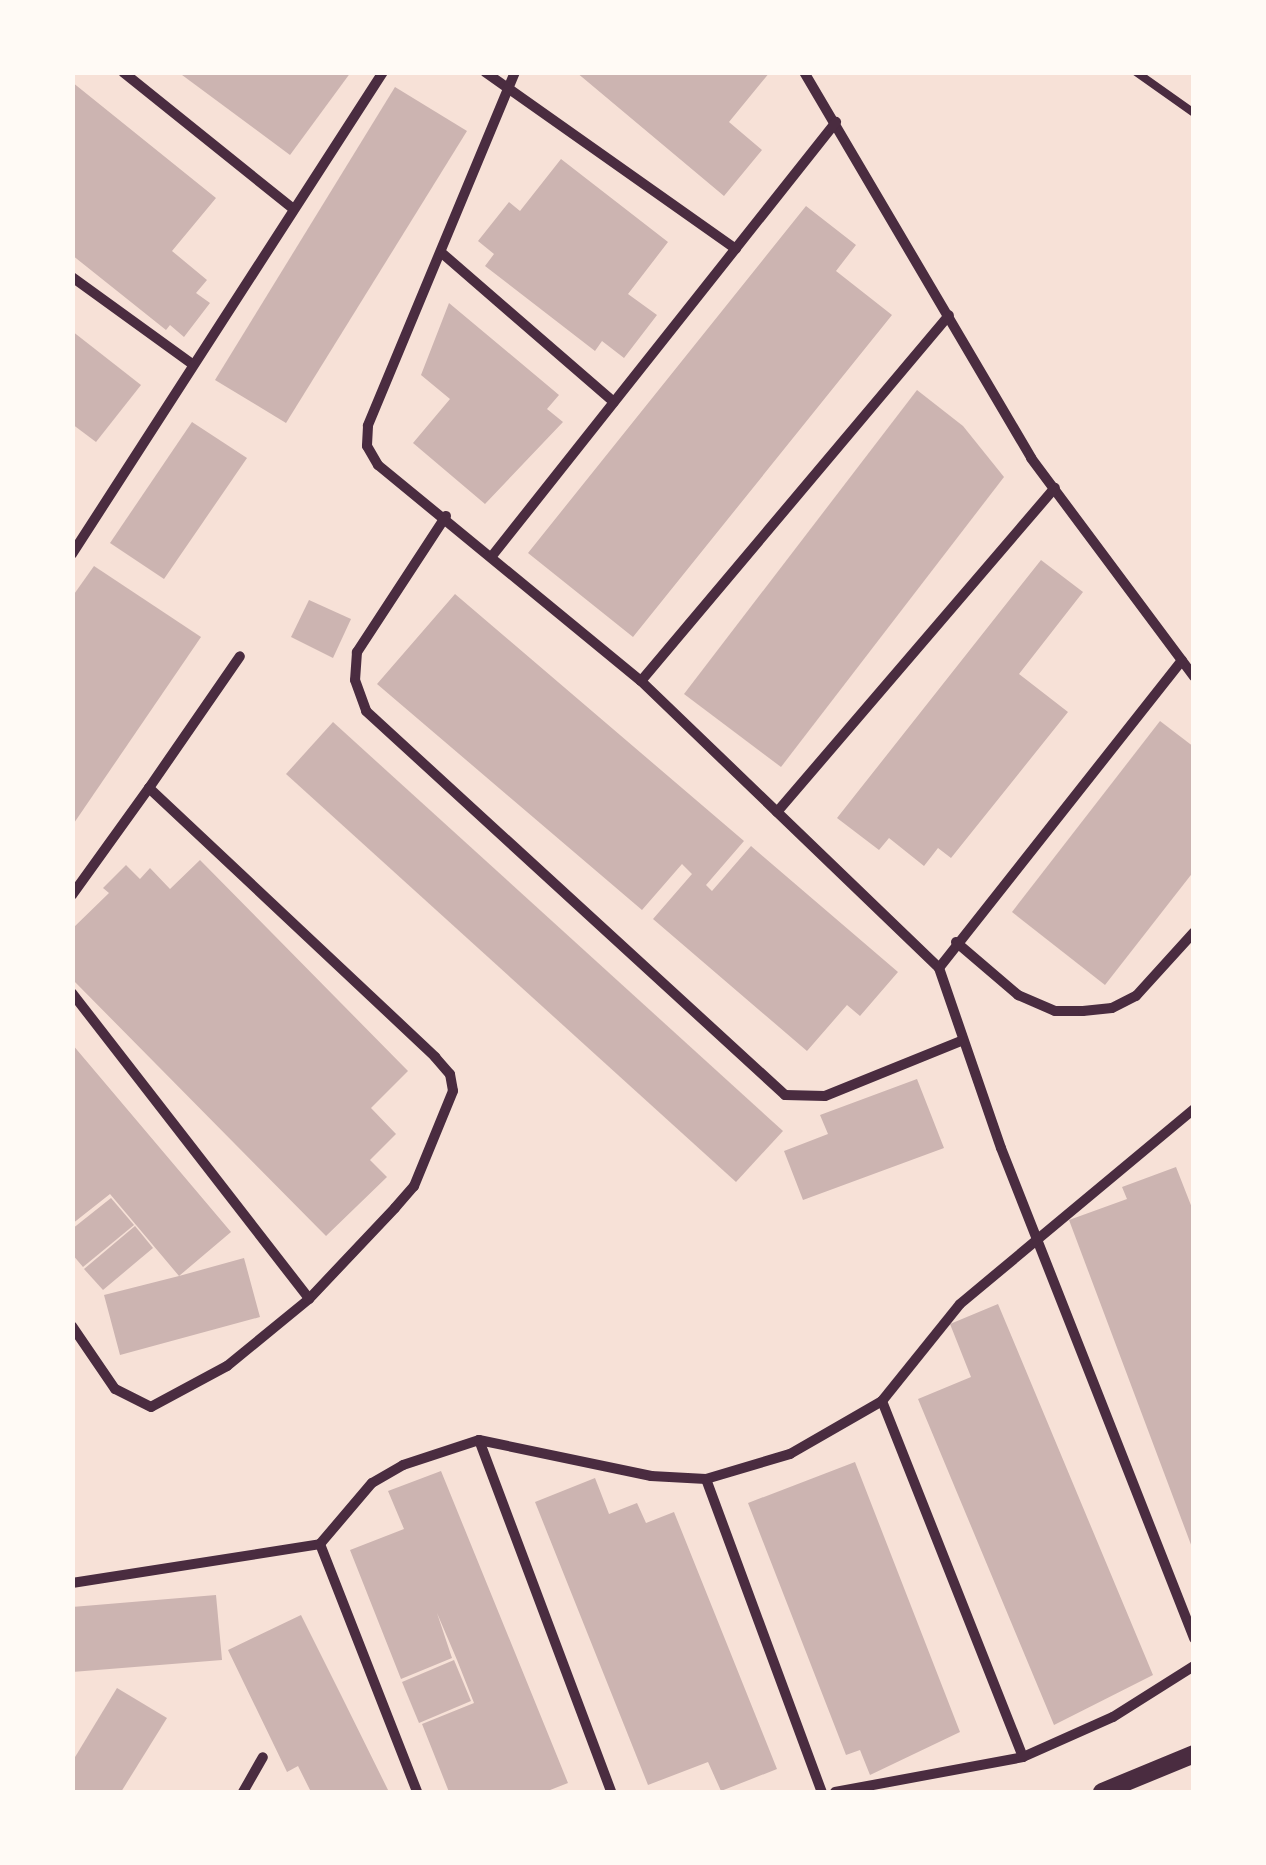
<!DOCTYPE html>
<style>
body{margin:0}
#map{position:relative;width:1266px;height:1865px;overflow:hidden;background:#f7e1d7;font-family:Signika,sans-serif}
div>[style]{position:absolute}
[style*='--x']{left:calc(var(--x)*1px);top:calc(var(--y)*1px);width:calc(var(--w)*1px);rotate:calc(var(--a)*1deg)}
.building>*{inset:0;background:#ccb4b1}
.service>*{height:8px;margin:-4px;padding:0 4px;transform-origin:4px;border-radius:4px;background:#4a2c40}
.minor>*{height:10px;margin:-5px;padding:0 5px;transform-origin:5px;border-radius:5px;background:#4a2c40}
.tertiary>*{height:18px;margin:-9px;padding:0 9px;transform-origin:9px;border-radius:9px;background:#4a2c40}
span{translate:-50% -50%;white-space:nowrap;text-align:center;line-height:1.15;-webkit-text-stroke:10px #fffaf5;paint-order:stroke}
.frame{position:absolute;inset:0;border:75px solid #fffaf5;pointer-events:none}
</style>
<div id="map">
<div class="building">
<div style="clip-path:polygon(178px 72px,351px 72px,290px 155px)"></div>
<div style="clip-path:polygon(576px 72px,770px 72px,729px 122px,762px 150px,724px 196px)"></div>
<div style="clip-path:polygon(72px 82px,216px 198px,172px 251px,207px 280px,196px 293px,210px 303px,184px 337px,170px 325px,166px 330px,72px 255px)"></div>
<div style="clip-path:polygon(395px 87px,467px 131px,286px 423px,215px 380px)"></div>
<div style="clip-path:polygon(561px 159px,668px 242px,628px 294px,657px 315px,624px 358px,602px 341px,595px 351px,485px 266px,494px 254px,478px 241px,509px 202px,520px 211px)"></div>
<div style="clip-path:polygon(806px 206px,856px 245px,836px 271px,892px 315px,633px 637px,528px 553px)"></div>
<div style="clip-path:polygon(449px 303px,559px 395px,547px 409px,563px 422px,485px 504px,413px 443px,450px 399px,421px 375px)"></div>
<div style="clip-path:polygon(72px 331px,141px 385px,96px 442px,72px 424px)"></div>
<div style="clip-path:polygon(917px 390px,963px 426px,1004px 477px,781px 767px,684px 694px)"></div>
<div style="clip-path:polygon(192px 422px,247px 458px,164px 579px,110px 543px)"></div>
<div style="clip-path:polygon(1041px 560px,1083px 592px,1019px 674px,1068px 712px,951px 858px,938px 848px,924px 866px,889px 838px,879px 850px,837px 818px)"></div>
<div style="clip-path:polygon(94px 566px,201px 637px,72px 826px,72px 597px)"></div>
<div style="clip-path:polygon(455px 594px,744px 841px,706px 885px,712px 891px,751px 846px,898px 972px,860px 1016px,847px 1005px,807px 1051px,653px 919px,692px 874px,682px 864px,642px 910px,377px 684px)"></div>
<div style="clip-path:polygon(309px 600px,351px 619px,333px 658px,291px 637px)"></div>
<div style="clip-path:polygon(1160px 721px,1194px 747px,1194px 871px,1105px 985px,1012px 912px)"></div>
<div style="clip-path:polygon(333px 722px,783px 1131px,736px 1182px,286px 774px)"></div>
<div style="clip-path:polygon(200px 860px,408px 1071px,371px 1108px,396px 1134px,370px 1160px,387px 1177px,326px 1236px,72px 979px,72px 929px,109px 893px,103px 888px,126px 865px,140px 879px,150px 868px,170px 889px)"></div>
<div style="clip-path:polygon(72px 1044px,231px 1232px,179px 1276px,244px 1258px,260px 1317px,120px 1355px,104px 1295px,179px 1276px,110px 1194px,72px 1224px)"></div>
<div style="clip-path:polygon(917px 1079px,944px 1148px,803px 1200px,784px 1151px,828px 1134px,820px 1115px)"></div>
<div style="clip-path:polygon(1176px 1167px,1194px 1213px,1193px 1550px,1069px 1220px,1127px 1199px,1122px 1187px)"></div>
<div style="clip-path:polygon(111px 1198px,134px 1225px,83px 1267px,72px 1254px,72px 1229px)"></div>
<div style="clip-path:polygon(135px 1226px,153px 1248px,103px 1290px,84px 1269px)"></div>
<div style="clip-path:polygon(998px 1304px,1153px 1675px,1054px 1725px,918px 1399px,971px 1377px,950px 1324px)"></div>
<div style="clip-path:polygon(855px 1462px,960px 1732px,870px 1775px,860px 1750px,846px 1755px,748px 1503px)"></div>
<div style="clip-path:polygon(441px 1471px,568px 1783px,545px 1792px,449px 1792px,422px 1724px,474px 1703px,457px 1660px,437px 1613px,452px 1658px,401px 1679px,350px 1550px,404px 1529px,388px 1491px)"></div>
<div style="clip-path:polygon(595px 1478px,609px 1514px,637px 1503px,646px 1523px,674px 1512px,777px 1769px,721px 1791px,708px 1762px,648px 1785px,535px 1502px)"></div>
<div style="clip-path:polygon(216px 1595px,222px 1660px,72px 1672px,72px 1607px)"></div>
<div style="clip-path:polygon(301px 1615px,341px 1695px,389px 1792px,311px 1792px,298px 1766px,287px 1772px,228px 1650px)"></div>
<div style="clip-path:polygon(454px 1660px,471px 1701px,419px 1723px,402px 1682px)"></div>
<div style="clip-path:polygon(117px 1688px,167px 1718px,121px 1792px,72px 1792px,72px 1762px)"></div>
</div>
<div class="service">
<div style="--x:1136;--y:72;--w:71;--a:35.3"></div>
</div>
<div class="minor">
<div style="--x:123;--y:72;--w:217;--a:38.8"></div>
<div style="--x:485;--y:72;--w:307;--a:35.2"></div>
<div style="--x:515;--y:72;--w:383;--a:112.6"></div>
<div style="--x:368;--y:426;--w:20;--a:93"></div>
<div style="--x:367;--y:446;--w:22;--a:60"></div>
<div style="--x:378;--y:465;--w:340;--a:39.4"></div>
<div style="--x:641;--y:681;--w:414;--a:43.9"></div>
<div style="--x:939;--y:968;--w:190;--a:71"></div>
<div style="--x:1001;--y:1148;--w:527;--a:68.5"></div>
<div style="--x:804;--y:72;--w:448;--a:59.5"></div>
<div style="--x:1031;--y:458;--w:273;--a:53.3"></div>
<div style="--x:443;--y:254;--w:226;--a:40.9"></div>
<div style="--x:72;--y:277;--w:148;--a:35.9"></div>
<div style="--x:446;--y:516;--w:163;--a:123.2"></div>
<div style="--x:357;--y:652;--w:28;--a:94"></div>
<div style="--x:355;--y:680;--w:33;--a:70"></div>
<div style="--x:366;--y:711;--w:568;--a:42.5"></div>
<div style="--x:785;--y:1095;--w:40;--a:1.4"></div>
<div style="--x:825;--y:1096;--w:147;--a:-22"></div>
<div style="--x:72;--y:554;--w:574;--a:-57.17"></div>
<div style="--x:492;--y:556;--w:554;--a:-51.6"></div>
<div style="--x:641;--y:681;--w:478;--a:-49.9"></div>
<div style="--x:149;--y:788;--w:160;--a:-55.4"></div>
<div style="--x:777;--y:812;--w:427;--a:-49.4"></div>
<div style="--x:72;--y:895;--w:132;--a:-54.3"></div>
<div style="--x:149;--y:788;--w:393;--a:43.2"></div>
<div style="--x:435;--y:1057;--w:23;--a:49"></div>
<div style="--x:450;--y:1074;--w:17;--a:80"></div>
<div style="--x:453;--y:1091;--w:103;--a:112.3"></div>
<div style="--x:414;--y:1186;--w:29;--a:131"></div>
<div style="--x:395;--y:1208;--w:125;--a:133.4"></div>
<div style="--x:309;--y:1299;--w:106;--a:140.7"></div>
<div style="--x:227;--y:1366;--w:86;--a:151.7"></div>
<div style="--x:151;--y:1407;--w:40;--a:-153.4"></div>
<div style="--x:115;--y:1389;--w:76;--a:-124.3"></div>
<div style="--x:956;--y:942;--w:82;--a:40.5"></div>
<div style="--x:1018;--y:995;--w:40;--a:23.4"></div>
<div style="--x:1055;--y:1011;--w:28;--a:0"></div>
<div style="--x:1083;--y:1011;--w:29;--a:-6"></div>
<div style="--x:1112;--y:1008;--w:27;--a:-27"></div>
<div style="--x:1136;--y:996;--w:86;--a:-47.8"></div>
<div style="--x:939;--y:968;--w:392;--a:-51.7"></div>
<div style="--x:72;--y:993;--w:387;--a:52.2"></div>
<div style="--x:882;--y:1401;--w:383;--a:68.4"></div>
<div style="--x:479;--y:1440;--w:376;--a:69.4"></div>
<div style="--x:706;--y:1479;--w:334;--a:69.7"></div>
<div style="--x:320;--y:1544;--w:80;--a:-49.6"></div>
<div style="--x:372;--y:1483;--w:36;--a:-30"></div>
<div style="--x:403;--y:1465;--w:80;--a:-18.2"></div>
<div style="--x:479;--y:1440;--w:176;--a:11.8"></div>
<div style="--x:651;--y:1476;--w:55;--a:3.1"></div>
<div style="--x:706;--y:1479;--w:88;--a:-16.6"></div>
<div style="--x:790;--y:1454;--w:106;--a:-29.9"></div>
<div style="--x:882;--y:1401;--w:124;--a:-51.2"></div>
<div style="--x:960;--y:1304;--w:305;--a:-39.8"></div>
<div style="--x:320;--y:1544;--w:266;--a:68.6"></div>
<div style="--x:72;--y:1583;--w:251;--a:-8.9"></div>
<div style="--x:243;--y:1792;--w:40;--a:-60.3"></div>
<div style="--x:835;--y:1792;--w:191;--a:-10.5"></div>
<div style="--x:1023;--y:1757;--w:98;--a:-24"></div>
<div style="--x:1113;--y:1717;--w:96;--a:-32.2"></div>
</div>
<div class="tertiary">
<div style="--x:1102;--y:1792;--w:100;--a:-22.4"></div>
</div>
<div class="frame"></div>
</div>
